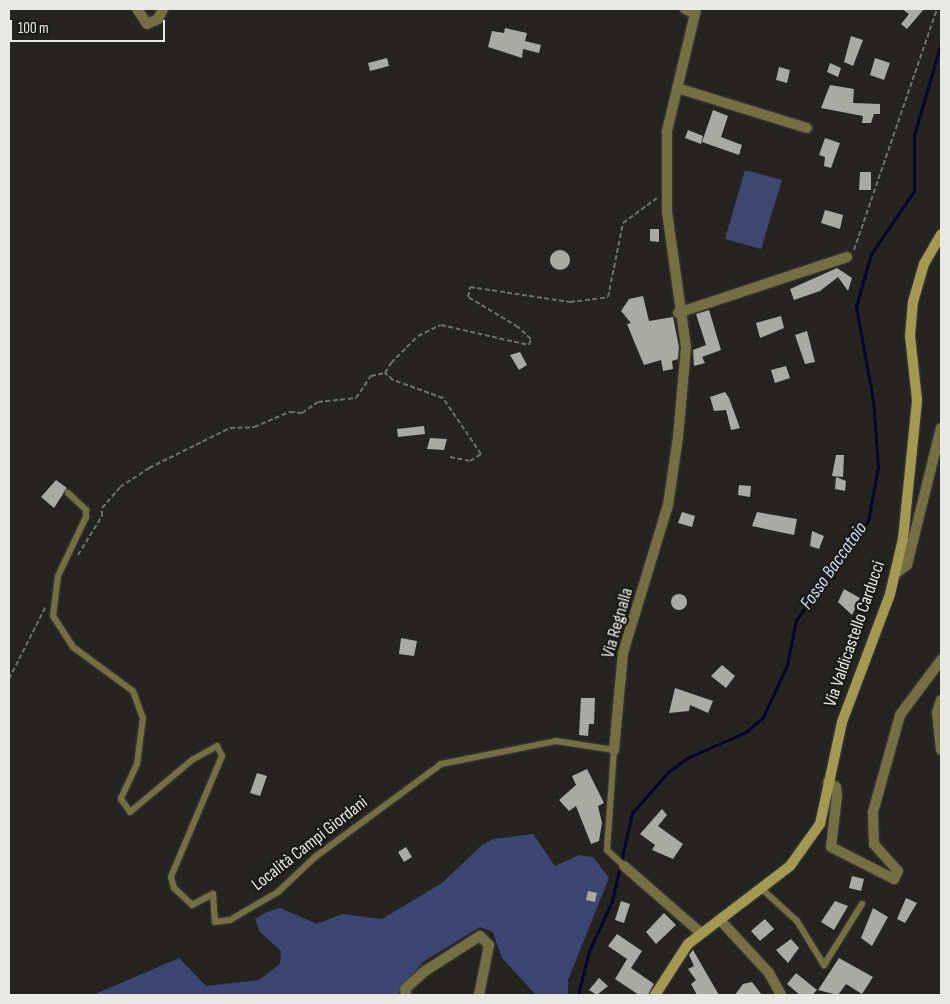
<!DOCTYPE html>
<meta charset="utf-8">
<style>
body{margin:0}
#map{position:relative;width:950px;height:1004px;overflow:hidden;background:#252420;font-family:"Sofia Sans Condensed",sans-serif}
div>[style]{position:absolute}
[style*='--x']{left:calc(var(--x)*1px);top:calc(var(--y)*1px);width:calc(var(--w)*1px);rotate:calc(var(--a)*1deg)}
.green>*{inset:0;background:#3f476f}
.forest>*{inset:0;background:#3d4673}
.stream>*{height:3px;margin:-1.5px;padding:0 1.5px;transform-origin:1.5px;border-radius:1.5px;background:#06052c}
.building>*{inset:0;background:#aaaaa4}
.round{border-radius:50%}
.path>*{height:2px;margin-top:-1px;transform-origin:0;background:repeating-linear-gradient(90deg,#6f6f6b 0 5px,transparent 0 7.5px)}
.roads{filter:drop-shadow(0 0 1px #403f3c) drop-shadow(0 0 1px #403f3c)}
.lane>*{height:6px;margin:-3px;padding:0 3px;transform-origin:3px;border-radius:3px;background:#756f44}
.street>*{height:10px;margin:-5px;padding:0 5px;transform-origin:5px;border-radius:5px;background:#756f44}
.secondary>*{height:10px;margin:-5px;padding:0 5px;transform-origin:5px;border-radius:5px;background:#a49952}
span{translate:-50% -50%;white-space:nowrap;text-align:center;line-height:1.15;-webkit-text-stroke:5px #1c1b16;paint-order:stroke}
.street-label{font-size:18px;color:#e8e8e5}
.water-label{font-size:19px;color:#d2daf8;font-style:italic}
.frame{position:absolute;inset:0;border:10px solid #e8e8e5;pointer-events:none}
.scale{position:absolute;left:10px;top:20px;width:155px;height:22px;box-sizing:border-box;border:2px solid #e8e8e5;border-top:0;padding-left:6px;font-size:15px;line-height:18px;white-space:nowrap;color:#e8e8e5;-webkit-text-stroke:4px #1c1b16;paint-order:stroke}
</style>
<div id="map">
<div class="green">
<div style="clip-path:polygon(745px 170px,782px 180px,761px 249px,725px 239px)"></div>
</div>
<div class="forest">
<div style="clip-path:polygon(533px 834px,555px 866px,579px 855px,593px 857px,609px 878px,568px 980px,568px 995px,536px 995px,502px 958px,493px 932px,480px 927px,423px 962px,397px 995px,93px 995px,179px 958px,206px 986px,259px 980px,280px 964px,281px 951px,260px 932px,255px 919px,267px 912px,280px 908px,317px 924px,342px 914px,382px 919px,442px 883px,482px 845px,493px 839px)"></div>
</div>
<div class="stream">
<div style="--x:578;--y:995;--w:45;--a:-76"></div>
<div style="--x:589;--y:951;--w:55;--a:-65.3"></div>
<div style="--x:612;--y:901;--w:90;--a:-77.2"></div>
<div style="--x:632;--y:813;--w:55;--a:-48.7"></div>
<div style="--x:668;--y:772;--w:26;--a:-36"></div>
<div style="--x:689;--y:757;--w:62;--a:-23.7"></div>
<div style="--x:746;--y:732;--w:23;--a:-41"></div>
<div style="--x:763;--y:717;--w:57;--a:-65.2"></div>
<div style="--x:787;--y:665;--w:46;--a:-78.7"></div>
<div style="--x:796;--y:620;--w:122;--a:-54"></div>
<div style="--x:868;--y:521;--w:55;--a:-79.5"></div>
<div style="--x:878;--y:467;--w:67;--a:-94.3"></div>
<div style="--x:873;--y:400;--w:96;--a:-100.3"></div>
<div style="--x:856;--y:306;--w:54;--a:-73.9"></div>
<div style="--x:871;--y:254;--w:76;--a:-55.7"></div>
<div style="--x:914;--y:191;--w:56;--a:-90"></div>
<div style="--x:914;--y:135;--w:96;--a:-73.6"></div>
</div>
<div class="building">
<div style="clip-path:polygon(902px 9px,924px 9px,907px 29px,901px 24px,909px 14px)"></div>
<div style="clip-path:polygon(505px 28px,527px 33px,525px 41px,541px 45px,539px 53px,523px 49px,522px 58px,488px 47px,492px 31px,504px 33px)"></div>
<div style="clip-path:polygon(851px 36px,863px 40px,853px 66px,844px 62px)"></div>
<div style="clip-path:polygon(387px 58px,389px 66px,370px 71px,368px 63px)"></div>
<div style="clip-path:polygon(875px 58px,890px 63px,884px 80px,870px 75px)"></div>
<div style="clip-path:polygon(830px 63px,841px 68px,838px 77px,827px 72px)"></div>
<div style="clip-path:polygon(779px 67px,790px 70px,787px 83px,776px 80px)"></div>
<div style="clip-path:polygon(830px 85px,854px 89px,853px 103px,880px 104px,880px 114px,874px 114px,871px 123px,862px 123px,863px 116px,821px 108px)"></div>
<div style="clip-path:polygon(713px 110px,728px 116px,721px 137px,742px 145px,739px 155px,702px 142px)"></div>
<div style="clip-path:polygon(688px 130px,703px 136px,701px 144px,685px 138px)"></div>
<div style="clip-path:polygon(825px 138px,840px 143px,831px 168px,824px 166px,825px 157px,819px 155px)"></div>
<div style="clip-path:polygon(860px 172px,871px 172px,871px 190px,859px 190px)"></div>
<div style="clip-path:polygon(825px 210px,843px 215px,840px 229px,821px 223px)"></div>
<div style="clip-path:polygon(650px 229px,659px 229px,659px 242px,650px 241px)"></div>
<div class="round" style="left:550px;top:250px;width:20px;height:20px"></div>
<div style="clip-path:polygon(837px 268px,852px 278px,848px 291px,838px 277px,820px 291px,794px 300px,790px 289px)"></div>
<div style="clip-path:polygon(643px 296px,649px 321px,673px 317px,679px 347px,678px 359px,672px 361px,673px 369px,663px 371px,661px 360px,644px 365px,636px 346px,627px 324px,631px 323px,621px 311px,629px 299px)"></div>
<div style="clip-path:polygon(709px 310px,721px 350px,702px 357px,705px 363px,694px 366px,693px 350px,706px 345px,696px 314px)"></div>
<div style="clip-path:polygon(781px 316px,784px 328px,760px 338px,756px 323px)"></div>
<div style="clip-path:polygon(807px 331px,815px 362px,805px 364px,795px 335px)"></div>
<div style="clip-path:polygon(520px 352px,527px 365px,519px 370px,510px 355px)"></div>
<div style="clip-path:polygon(786px 366px,790px 378px,775px 383px,771px 370px)"></div>
<div style="clip-path:polygon(725px 392px,729px 398px,740px 428px,731px 430px,726px 410px,714px 411px,710px 397px)"></div>
<div style="clip-path:polygon(424px 426px,425px 434px,398px 437px,397px 429px)"></div>
<div style="clip-path:polygon(430px 438px,447px 439px,444px 450px,427px 449px)"></div>
<div style="clip-path:polygon(836px 455px,844px 455px,843px 477px,832px 476px)"></div>
<div style="clip-path:polygon(836px 477px,846px 481px,845px 491px,835px 489px)"></div>
<div style="clip-path:polygon(56px 480px,67px 488px,54px 508px,41px 497px)"></div>
<div style="clip-path:polygon(739px 485px,751px 486px,750px 497px,738px 495px)"></div>
<div style="clip-path:polygon(682px 512px,695px 516px,692px 527px,678px 523px)"></div>
<div style="clip-path:polygon(757px 512px,797px 519px,794px 535px,752px 526px)"></div>
<div style="clip-path:polygon(812px 531px,824px 536px,819px 549px,810px 546px)"></div>
<div style="clip-path:polygon(844px 589px,860px 598px,852px 615px,838px 602px)"></div>
<div class="round" style="left:671px;top:594px;width:16px;height:16px"></div>
<div style="clip-path:polygon(401px 638px,417px 641px,414px 656px,399px 654px)"></div>
<div style="clip-path:polygon(722px 665px,735px 676px,726px 688px,711px 676px)"></div>
<div style="clip-path:polygon(675px 688px,713px 701px,708px 713px,690px 705px,689px 711px,669px 713px)"></div>
<div style="clip-path:polygon(581px 698px,595px 698px,594px 724px,589px 724px,588px 736px,579px 735px)"></div>
<div style="clip-path:polygon(587px 769px,604px 803px,598px 806px,602px 823px,599px 841px,591px 844px,576px 806px,569px 811px,559px 800px,576px 785px,572px 776px)"></div>
<div style="clip-path:polygon(257px 773px,267px 776px,260px 796px,250px 793px)"></div>
<div style="clip-path:polygon(662px 809px,667px 815px,658px 826px,683px 844px,673px 859px,652px 850px,655px 845px,640px 834px)"></div>
<div style="clip-path:polygon(406px 847px,412px 857px,404px 862px,398px 852px)"></div>
<div style="clip-path:polygon(852px 876px,864px 879px,861px 891px,849px 888px)"></div>
<div style="clip-path:polygon(588px 891px,597px 893px,595px 902px,586px 900px)"></div>
<div style="clip-path:polygon(906px 898px,917px 903px,905px 923px,897px 919px)"></div>
<div style="clip-path:polygon(621px 901px,630px 904px,624px 923px,615px 920px)"></div>
<div style="clip-path:polygon(835px 901px,848px 906px,834px 930px,821px 922px)"></div>
<div style="clip-path:polygon(873px 908px,888px 917px,872px 946px,861px 938px)"></div>
<div style="clip-path:polygon(664px 913px,676px 925px,656px 944px,646px 932px)"></div>
<div style="clip-path:polygon(765px 919px,774px 929px,760px 941px,751px 931px)"></div>
<div style="clip-path:polygon(617px 934px,642px 951px,631px 968px,654px 984px,648px 995px,639px 995px,615px 979px,627px 959px,608px 946px)"></div>
<div style="clip-path:polygon(791px 939px,799px 948px,788px 963px,776px 950px)"></div>
<div style="clip-path:polygon(693px 950px,712px 983px,719px 995px,697px 995px,691px 984px,696px 980px,688px 969px,694px 966px,689px 955px)"></div>
<div style="clip-path:polygon(839px 958px,873px 977px,862px 994px,846px 984px,838px 995px,818px 990px)"></div>
<div style="clip-path:polygon(796px 973px,817px 990px,812px 995px,800px 995px,787px 984px)"></div>
<div style="clip-path:polygon(599px 978px,608px 986px,597px 995px,589px 990px)"></div>
<div style="clip-path:polygon(752px 982px,762px 995px,735px 995px,743px 984px)"></div>
</div>
<div class="path">
<div style="--x:854;--y:250;--w:255;--a:-71"></div>
<div style="--x:450;--y:457;--w:20;--a:11"></div>
<div style="--x:470;--y:461;--w:13;--a:-32"></div>
<div style="--x:481;--y:454;--w:68;--a:-124.2"></div>
<div style="--x:443;--y:398;--w:53;--a:-160.2"></div>
<div style="--x:393;--y:380;--w:11;--a:-139"></div>
<div style="--x:385;--y:373;--w:12;--a:-59"></div>
<div style="--x:391;--y:363;--w:38;--a:-45"></div>
<div style="--x:418;--y:336;--w:25;--a:-26"></div>
<div style="--x:441;--y:325;--w:90;--a:12.8"></div>
<div style="--x:529;--y:345;--w:6;--a:-72"></div>
<div style="--x:531;--y:339;--w:18;--a:-137"></div>
<div style="--x:518;--y:327;--w:58;--a:-149"></div>
<div style="--x:468;--y:297;--w:10;--a:-79"></div>
<div style="--x:470;--y:287;--w:101;--a:8.5"></div>
<div style="--x:570;--y:302;--w:38;--a:-7"></div>
<div style="--x:608;--y:297;--w:76;--a:-78.5"></div>
<div style="--x:623;--y:223;--w:42;--a:-36.3"></div>
<div style="--x:78;--y:555;--w:46;--a:-58.4"></div>
<div style="--x:102;--y:516;--w:8;--a:-90"></div>
<div style="--x:102;--y:508;--w:28;--a:-49"></div>
<div style="--x:120;--y:487;--w:35;--a:-33"></div>
<div style="--x:149;--y:468;--w:90;--a:-26.3"></div>
<div style="--x:230;--y:428;--w:24;--a:-2"></div>
<div style="--x:254;--y:427;--w:39;--a:-23"></div>
<div style="--x:290;--y:412;--w:12;--a:5"></div>
<div style="--x:302;--y:413;--w:19;--a:-35"></div>
<div style="--x:318;--y:402;--w:38;--a:-6"></div>
<div style="--x:356;--y:398;--w:27;--a:-56"></div>
<div style="--x:371;--y:376;--w:14;--a:-12"></div>
<div style="--x:9;--y:679;--w:82;--a:-63.1"></div>
</div>
<div class="roads">
<div class="lane">
<div style="--x:68;--y:493;--w:25;--a:43"></div>
<div style="--x:86;--y:510;--w:7;--a:90"></div>
<div style="--x:86;--y:517;--w:65;--a:115.4"></div>
<div style="--x:58;--y:576;--w:40;--a:97.1"></div>
<div style="--x:53;--y:616;--w:37;--a:57"></div>
<div style="--x:73;--y:647;--w:74;--a:36.3"></div>
<div style="--x:133;--y:691;--w:29;--a:70"></div>
<div style="--x:143;--y:718;--w:46;--a:97.4"></div>
<div style="--x:137;--y:764;--w:38;--a:115"></div>
<div style="--x:121;--y:799;--w:16;--a:55"></div>
<div style="--x:130;--y:812;--w:81;--a:-40"></div>
<div style="--x:192;--y:760;--w:29;--a:-29"></div>
<div style="--x:217;--y:746;--w:11;--a:63"></div>
<div style="--x:222;--y:756;--w:131;--a:112.9"></div>
<div style="--x:171;--y:877;--w:11;--a:75"></div>
<div style="--x:174;--y:888;--w:25;--a:43"></div>
<div style="--x:192;--y:905;--w:24;--a:-28"></div>
<div style="--x:213;--y:894;--w:28;--a:86"></div>
<div style="--x:215;--y:922;--w:15;--a:-8"></div>
<div style="--x:230;--y:920;--w:56;--a:-30.3"></div>
<div style="--x:278;--y:892;--w:51;--a:-43.4"></div>
<div style="--x:315;--y:857;--w:157;--a:-36.4"></div>
<div style="--x:441;--y:764;--w:117;--a:-11.3"></div>
<div style="--x:556;--y:741;--w:59;--a:8.8"></div>
<div style="--x:614;--y:750;--w:100;--a:94"></div>
<div style="--x:607;--y:850;--w:23;--a:43"></div>
<div style="--x:762;--y:889;--w:47;--a:42.4"></div>
<div style="--x:797;--y:921;--w:52;--a:58.5"></div>
<div style="--x:824;--y:965;--w:72;--a:-58.1"></div>
</div>
<div class="street">
<div style="--x:137;--y:9;--w:18;--a:56"></div>
<div style="--x:147;--y:24;--w:12;--a:-24"></div>
<div style="--x:158;--y:19;--w:11;--a:-63"></div>
<div style="--x:685;--y:9;--w:11;--a:22"></div>
<div style="--x:677;--y:88;--w:136;--a:17.1"></div>
<div style="--x:678;--y:313;--w:178;--a:-18.3"></div>
<div style="--x:895;--y:574;--w:15;--a:-37"></div>
<div style="--x:907;--y:565;--w:141;--a:-76.1"></div>
<div style="--x:941;--y:700;--w:13;--a:108"></div>
<div style="--x:937;--y:712;--w:38;--a:84"></div>
<div style="--x:614;--y:750;--w:97;--a:-84.7"></div>
<div style="--x:623;--y:653;--w:155;--a:-73.1"></div>
<div style="--x:668;--y:505;--w:69;--a:-81.6"></div>
<div style="--x:678;--y:437;--w:90;--a:-84.9"></div>
<div style="--x:686;--y:347;--w:136;--a:-98"></div>
<div style="--x:667;--y:212;--w:81;--a:-90"></div>
<div style="--x:667;--y:131;--w:125;--a:-76.6"></div>
<div style="--x:828;--y:782;--w:9;--a:32"></div>
<div style="--x:836;--y:787;--w:9;--a:84"></div>
<div style="--x:837;--y:796;--w:51;--a:96.7"></div>
<div style="--x:831;--y:847;--w:71;--a:26.9"></div>
<div style="--x:894;--y:879;--w:9;--a:-63"></div>
<div style="--x:898;--y:871;--w:36;--a:-132"></div>
<div style="--x:874;--y:844;--w:32;--a:-92"></div>
<div style="--x:873;--y:812;--w:101;--a:-74.4"></div>
<div style="--x:900;--y:715;--w:69;--a:-53.3"></div>
<div style="--x:624;--y:866;--w:102;--a:41"></div>
<div style="--x:720;--y:920;--w:72;--a:47.2"></div>
<div style="--x:769;--y:973;--w:25;--a:61"></div>
<div style="--x:406;--y:995;--w:6;--a:-99"></div>
<div style="--x:405;--y:989;--w:27;--a:-42"></div>
<div style="--x:425;--y:971;--w:65;--a:-32.5"></div>
<div style="--x:480;--y:936;--w:13;--a:45"></div>
<div style="--x:489;--y:945;--w:51;--a:101.3"></div>
</div>
<div class="secondary">
<div style="--x:655;--y:995;--w:61;--a:-57.1"></div>
<div style="--x:688;--y:944;--w:128;--a:-37.4"></div>
<div style="--x:790;--y:866;--w:52;--a:-54.5"></div>
<div style="--x:820;--y:824;--w:104;--a:-77.8"></div>
<div style="--x:842;--y:722;--w:137;--a:-69.4"></div>
<div style="--x:890;--y:594;--w:57;--a:-76.7"></div>
<div style="--x:903;--y:539;--w:140;--a:-84.2"></div>
<div style="--x:917;--y:400;--w:64;--a:-96.2"></div>
<div style="--x:910;--y:336;--w:34;--a:-85"></div>
<div style="--x:913;--y:302;--w:40;--a:-74"></div>
<div style="--x:924;--y:264;--w:34;--a:-60"></div>
</div>
</div>
<div class="street-label">
<span style="left:618px;top:623px;rotate:-74deg">Via Regnalla</span>
<span style="left:855px;top:634px;rotate:-71deg">Via Valdicastello Carducci</span>
<span style="left:310px;top:844px;rotate:-38deg">Località Campi Giordani</span>
</div>
<div class="water-label">
<span style="left:834px;top:566px;rotate:-55deg">Fosso Baccatoio</span>
</div>
<div class="frame"></div>
<div class="scale">100 m</div>
</div>
